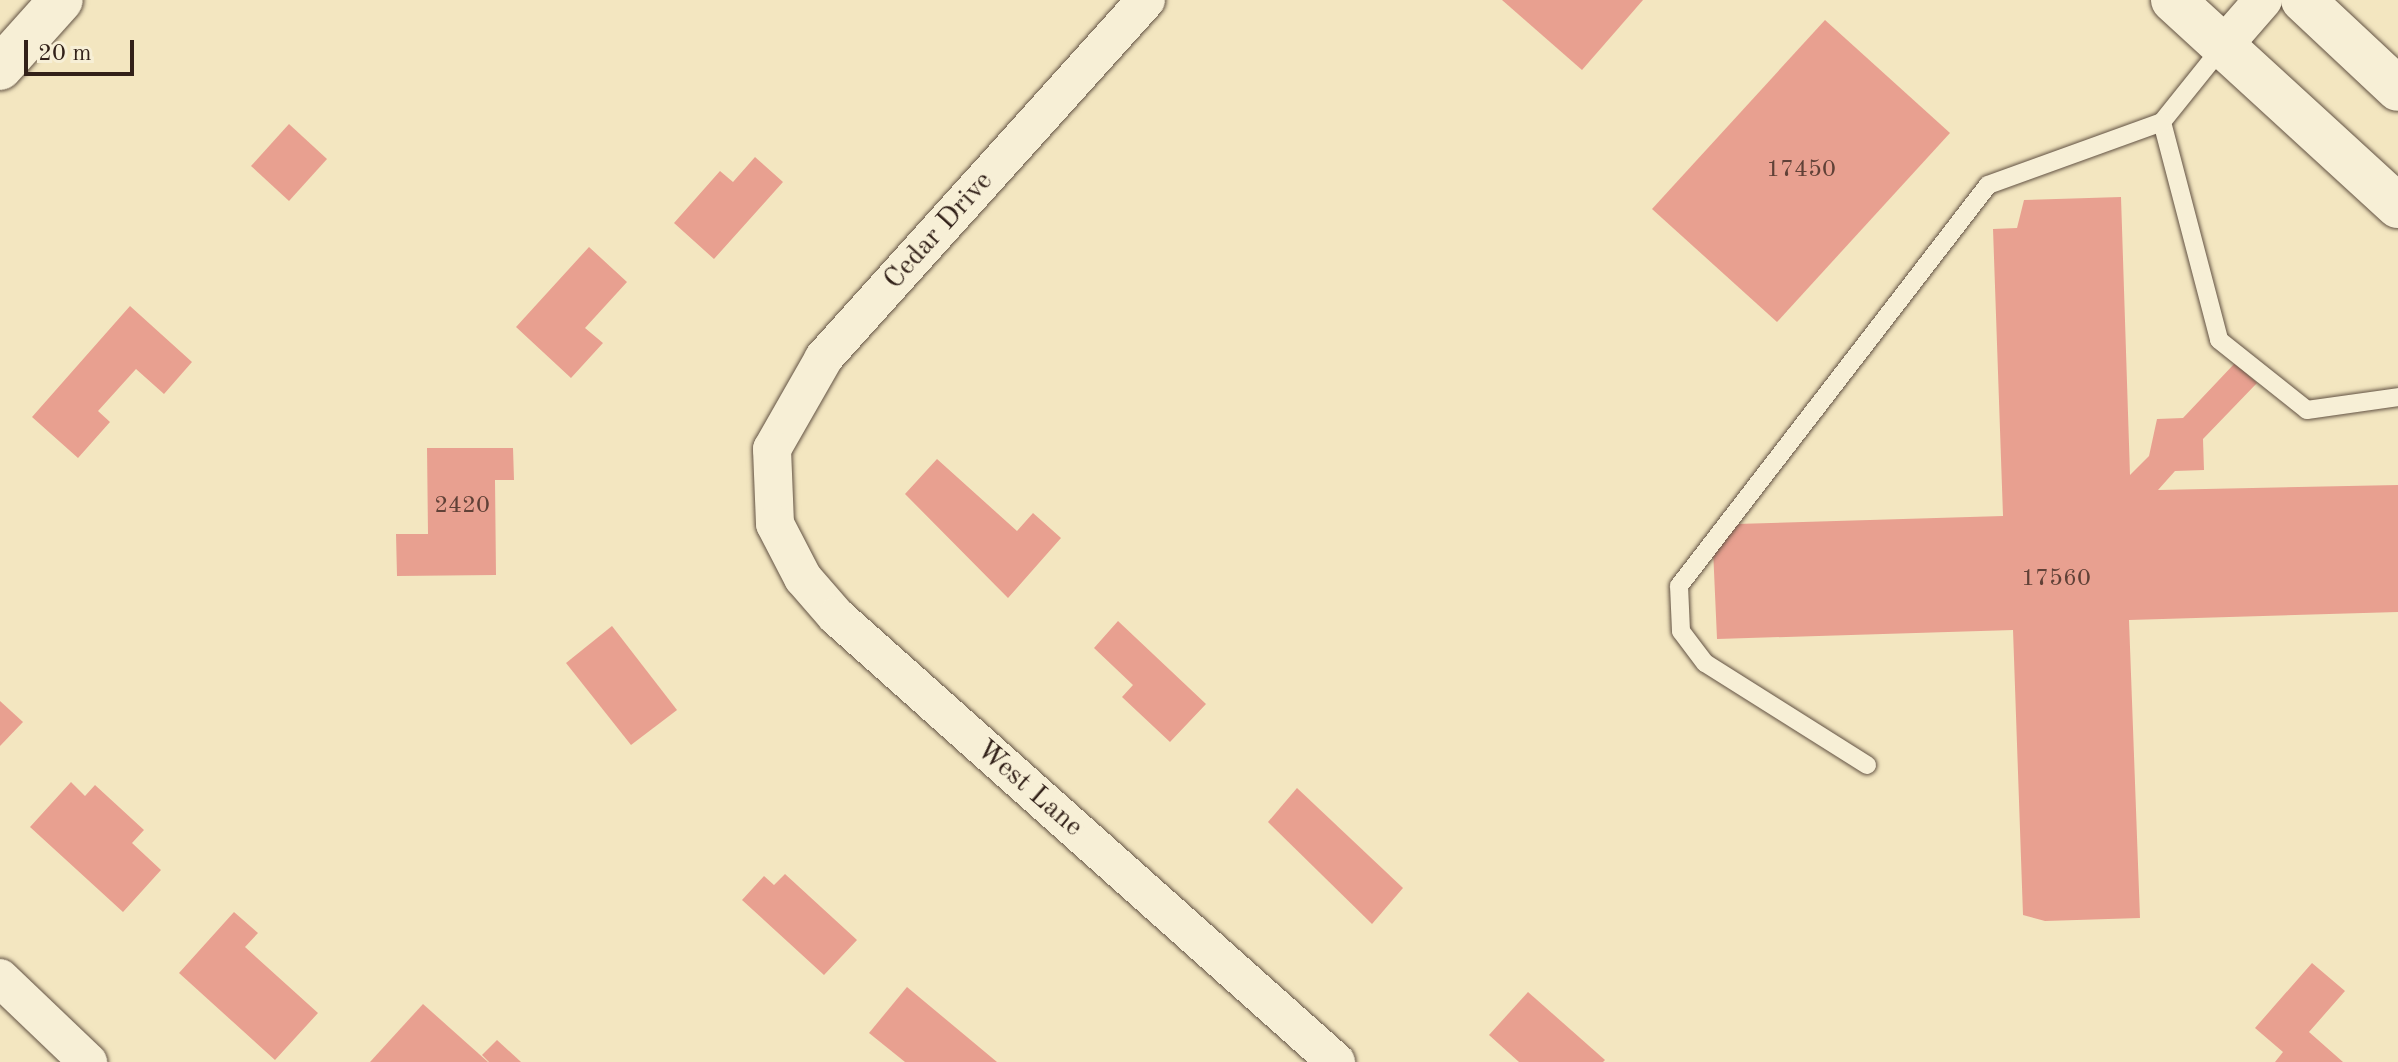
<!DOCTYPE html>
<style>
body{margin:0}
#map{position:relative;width:2398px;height:1062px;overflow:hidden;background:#f3e6c0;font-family:"Old Standard TT",serif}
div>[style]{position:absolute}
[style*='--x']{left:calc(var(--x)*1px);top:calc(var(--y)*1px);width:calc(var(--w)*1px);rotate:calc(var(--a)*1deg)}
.building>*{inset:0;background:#e8a090}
.roads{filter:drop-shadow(0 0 2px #625243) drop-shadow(0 0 2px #625243)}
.service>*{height:18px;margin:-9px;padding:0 9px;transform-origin:9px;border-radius:9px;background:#f7efd6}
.minor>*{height:38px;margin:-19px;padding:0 19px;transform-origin:19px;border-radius:19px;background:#f7efd6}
.secondary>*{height:44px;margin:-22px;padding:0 22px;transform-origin:22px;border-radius:22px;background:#f7efd6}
span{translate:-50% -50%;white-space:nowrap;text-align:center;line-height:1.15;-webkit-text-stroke:8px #f7efd6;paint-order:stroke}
.number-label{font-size:24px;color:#604137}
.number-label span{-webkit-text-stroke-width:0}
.street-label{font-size:28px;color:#322119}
.scale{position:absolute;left:24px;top:40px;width:110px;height:36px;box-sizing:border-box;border:4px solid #322119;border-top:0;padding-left:10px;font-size:24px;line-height:28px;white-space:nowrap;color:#322119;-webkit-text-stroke:6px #f7efd6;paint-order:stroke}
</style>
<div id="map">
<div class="building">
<div style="clip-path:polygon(1502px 0,1643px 0,1582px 70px)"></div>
<div style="clip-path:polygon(1825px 20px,1950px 133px,1777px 322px,1652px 209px)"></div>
<div style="clip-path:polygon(289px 124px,327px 159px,289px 201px,251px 166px)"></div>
<div style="clip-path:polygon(755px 157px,783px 182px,714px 259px,674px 223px,720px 171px,733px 182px)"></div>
<div style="clip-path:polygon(2121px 197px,2130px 475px,2149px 456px,2157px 419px,2183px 418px,2235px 363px,2257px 383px,2203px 439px,2204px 470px,2175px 471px,2158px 490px,2398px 485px,2398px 612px,2129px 620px,2140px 918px,2045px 921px,2023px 915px,2013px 630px,1717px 639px,1713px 549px,1736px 524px,2003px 516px,1993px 229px,2017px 228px,2024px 200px)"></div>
<div style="clip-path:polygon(589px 247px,627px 282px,585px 328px,603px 343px,571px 378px,516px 327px)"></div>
<div style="clip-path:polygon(130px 306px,192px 362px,164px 394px,136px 369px,98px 411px,110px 422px,78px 458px,32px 417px)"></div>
<div style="clip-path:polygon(427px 448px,513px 448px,514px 480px,495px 480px,496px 575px,397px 576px,396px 534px,428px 534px)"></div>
<div style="clip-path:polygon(937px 459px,1017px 531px,1033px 513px,1061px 538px,1008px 598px,905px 494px)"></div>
<div style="clip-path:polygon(1118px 621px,1206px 704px,1170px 742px,1122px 697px,1133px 685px,1094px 648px)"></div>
<div style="clip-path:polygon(612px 626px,677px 710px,631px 745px,566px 663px)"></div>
<div style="clip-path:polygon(0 701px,23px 722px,0 746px)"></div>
<div style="clip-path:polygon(71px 782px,85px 796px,95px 785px,144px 830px,132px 843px,161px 870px,123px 912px,30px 827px)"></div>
<div style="clip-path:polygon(1297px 788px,1403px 888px,1372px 924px,1268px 822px)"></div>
<div style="clip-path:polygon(785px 874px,857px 940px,824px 975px,742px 900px,764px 876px,774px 885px)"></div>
<div style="clip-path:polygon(234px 912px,258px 933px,245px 947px,318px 1013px,275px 1060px,179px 973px)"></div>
<div style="clip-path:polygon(2312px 963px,2345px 991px,2309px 1032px,2343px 1062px,2275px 1062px,2283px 1052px,2255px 1028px)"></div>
<div style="clip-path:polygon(907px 987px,997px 1062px,905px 1062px,869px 1033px)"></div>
<div style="clip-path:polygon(1528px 992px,1605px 1060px,1603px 1062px,1519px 1062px,1489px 1035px)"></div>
<div style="clip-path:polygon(423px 1004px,488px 1062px,370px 1062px)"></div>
<div style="clip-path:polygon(497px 1040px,521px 1062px,489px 1062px,482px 1055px)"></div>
</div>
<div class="roads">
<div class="service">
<div style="--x:2223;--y:46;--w:97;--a:128.8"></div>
<div style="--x:2162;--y:122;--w:225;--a:75.3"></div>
<div style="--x:2219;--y:340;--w:112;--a:38.5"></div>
<div style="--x:2307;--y:410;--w:92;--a:-8.1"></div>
<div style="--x:1867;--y:765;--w:191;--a:-147.8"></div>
<div style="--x:1705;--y:663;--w:40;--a:-127"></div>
<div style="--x:1681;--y:631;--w:45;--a:-92.5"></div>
<div style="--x:1679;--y:586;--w:506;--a:-52.38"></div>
<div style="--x:1988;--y:185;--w:185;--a:-19.9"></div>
</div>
<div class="minor">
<div style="--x:1146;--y:0;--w:482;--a:132"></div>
<div style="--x:824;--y:358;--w:105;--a:119.7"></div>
<div style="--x:772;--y:449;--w:75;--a:87.7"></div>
<div style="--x:775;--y:524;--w:61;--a:62.6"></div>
<div style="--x:803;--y:578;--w:50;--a:49"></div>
<div style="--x:836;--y:616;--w:670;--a:41.73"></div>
<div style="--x:2223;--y:46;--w:61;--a:-49"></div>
<div style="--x:0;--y:978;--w:122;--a:43.7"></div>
</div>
<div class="secondary">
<div style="--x:2173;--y:0;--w:305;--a:42.5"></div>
<div style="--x:2303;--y:0;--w:130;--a:43.1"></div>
<div style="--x:0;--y:68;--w:91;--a:-48.1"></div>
</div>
</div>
<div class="number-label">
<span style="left:1801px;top:171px">17450</span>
<span style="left:462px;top:507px">2420</span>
<span style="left:2056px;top:580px">17560</span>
</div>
<div class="street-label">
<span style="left:939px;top:231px;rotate:-48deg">Cedar Drive</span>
<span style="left:1029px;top:789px;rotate:41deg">West Lane</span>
</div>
<div class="scale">20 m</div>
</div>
